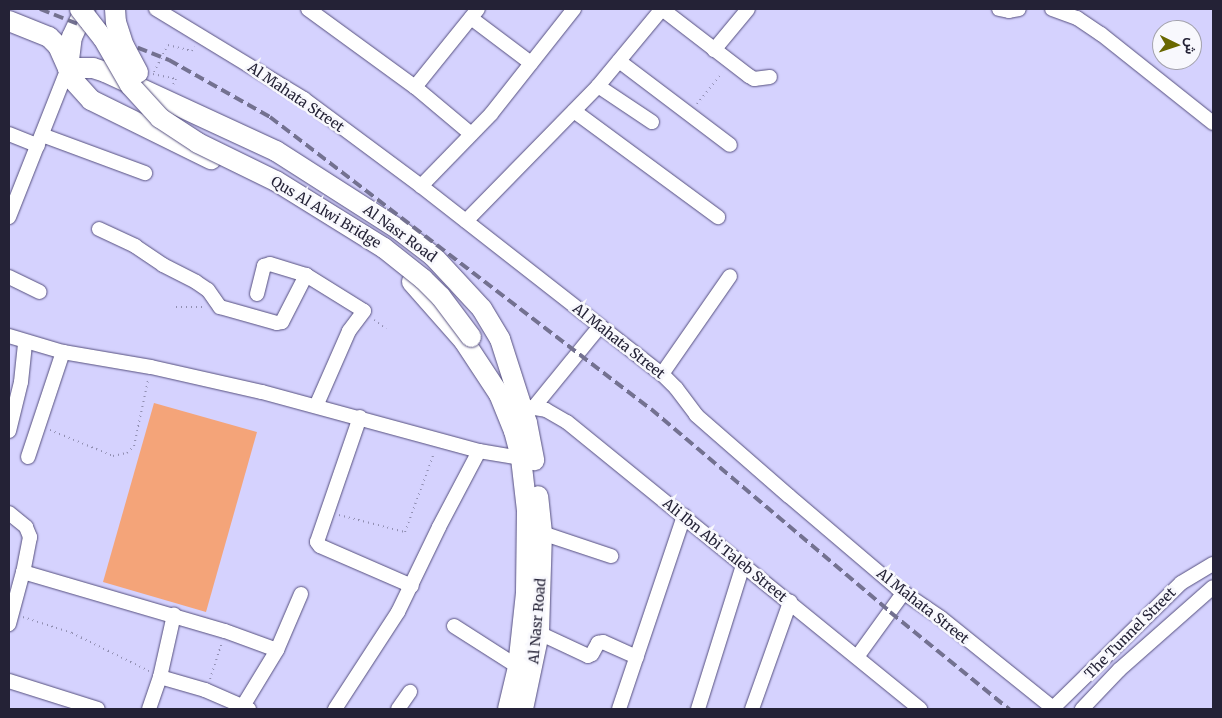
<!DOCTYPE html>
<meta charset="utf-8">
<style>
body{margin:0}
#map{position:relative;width:1222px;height:718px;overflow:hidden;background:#d5d2fe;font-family:Merriweather,Vazirmatn,serif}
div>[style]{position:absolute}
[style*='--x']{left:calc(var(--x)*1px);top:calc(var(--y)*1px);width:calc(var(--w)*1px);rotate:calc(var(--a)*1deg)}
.green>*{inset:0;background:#f4a479}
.path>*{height:2px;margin-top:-1px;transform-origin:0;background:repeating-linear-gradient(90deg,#918fb2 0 1px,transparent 0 5px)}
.roads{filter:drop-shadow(0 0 1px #554f7e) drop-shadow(0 0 1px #554f7e)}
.street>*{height:14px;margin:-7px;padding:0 7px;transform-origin:7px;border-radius:7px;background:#fff}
.secondary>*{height:20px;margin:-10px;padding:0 10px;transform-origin:10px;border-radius:10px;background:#fff}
.rail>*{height:4px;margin-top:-2px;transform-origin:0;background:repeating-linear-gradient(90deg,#737190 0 10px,transparent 0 15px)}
.path-bridge>*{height:2px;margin-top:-1px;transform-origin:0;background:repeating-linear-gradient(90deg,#918fb2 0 1px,transparent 0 5px)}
.bridges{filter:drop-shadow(0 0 1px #554f7e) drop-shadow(0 0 1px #554f7e)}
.secondary-bridge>*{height:20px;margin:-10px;padding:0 10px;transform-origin:10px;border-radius:10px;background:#fff}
span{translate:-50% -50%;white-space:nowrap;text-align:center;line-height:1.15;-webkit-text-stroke:5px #f8f8fd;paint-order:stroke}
.street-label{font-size:14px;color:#242236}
.frame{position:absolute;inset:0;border:10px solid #242236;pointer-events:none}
.north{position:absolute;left:1152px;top:20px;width:50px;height:50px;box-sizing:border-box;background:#f8f8fd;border:1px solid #a3a2ad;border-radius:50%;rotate:94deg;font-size:14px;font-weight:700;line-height:20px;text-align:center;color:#242236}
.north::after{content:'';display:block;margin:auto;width:18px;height:22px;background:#696700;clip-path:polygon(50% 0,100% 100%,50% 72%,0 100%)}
</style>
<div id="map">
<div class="green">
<div style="clip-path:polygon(154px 403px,257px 432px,206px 612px,103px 582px)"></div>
</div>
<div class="path">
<div style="--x:168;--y:45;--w:25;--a:14"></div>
<div style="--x:192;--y:51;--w:5;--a:-53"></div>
<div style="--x:153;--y:74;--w:24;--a:12"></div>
<div style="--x:176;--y:79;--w:9;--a:117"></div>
<div style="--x:697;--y:104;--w:40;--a:-51"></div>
<div style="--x:176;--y:307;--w:28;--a:0"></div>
<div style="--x:374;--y:320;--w:15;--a:37"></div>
<div style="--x:50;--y:430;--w:68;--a:22.4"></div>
<div style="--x:113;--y:456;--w:14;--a:-12"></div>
<div style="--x:127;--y:453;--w:10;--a:-45"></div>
<div style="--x:134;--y:446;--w:67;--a:-78"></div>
<div style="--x:339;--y:515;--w:68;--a:14.4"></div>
<div style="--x:405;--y:532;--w:84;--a:-69.8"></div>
<div style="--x:23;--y:617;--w:52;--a:18.1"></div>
<div style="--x:72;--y:633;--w:86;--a:26.3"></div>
<div style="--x:210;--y:679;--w:38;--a:-72"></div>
</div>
<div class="roads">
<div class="street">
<div style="--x:156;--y:9;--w:173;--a:31.3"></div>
<div style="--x:304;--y:99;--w:146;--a:36.6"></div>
<div style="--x:421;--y:186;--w:306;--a:38"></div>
<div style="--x:662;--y:374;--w:20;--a:45"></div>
<div style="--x:676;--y:388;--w:34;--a:53"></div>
<div style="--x:696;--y:415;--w:123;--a:41.1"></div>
<div style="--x:789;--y:496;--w:142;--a:40.4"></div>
<div style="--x:897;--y:588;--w:53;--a:34.3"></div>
<div style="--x:941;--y:618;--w:144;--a:38.8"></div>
<div style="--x:308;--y:9;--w:132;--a:36.1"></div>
<div style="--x:415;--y:87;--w:73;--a:40"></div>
<div style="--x:662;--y:9;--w:110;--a:37.6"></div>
<div style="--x:749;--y:76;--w:6;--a:31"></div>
<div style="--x:754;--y:79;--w:16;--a:-7"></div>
<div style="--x:999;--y:9;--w:10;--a:11"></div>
<div style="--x:1009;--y:11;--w:10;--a:-11"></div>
<div style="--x:1052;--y:9;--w:27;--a:20"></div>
<div style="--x:1077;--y:18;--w:29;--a:34"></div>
<div style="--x:1101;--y:34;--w:143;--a:38.5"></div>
<div style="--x:471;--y:18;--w:75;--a:36.9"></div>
<div style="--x:714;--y:50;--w:53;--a:-50.3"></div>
<div style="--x:619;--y:61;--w:139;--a:37.1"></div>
<div style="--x:598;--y:86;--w:65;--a:33.7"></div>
<div style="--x:415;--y:87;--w:100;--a:-51.1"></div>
<div style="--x:574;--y:111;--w:179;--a:36.4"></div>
<div style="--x:9;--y:134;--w:31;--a:22"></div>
<div style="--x:42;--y:135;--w:110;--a:20.3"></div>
<div style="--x:421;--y:186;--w:100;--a:-45.8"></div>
<div style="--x:491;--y:114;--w:134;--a:-51.7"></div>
<div style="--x:9;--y:217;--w:160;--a:-68.4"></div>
<div style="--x:466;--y:221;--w:189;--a:-45.6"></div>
<div style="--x:598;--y:86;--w:100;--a:-50.3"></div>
<div style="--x:99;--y:229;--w:40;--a:25"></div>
<div style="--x:135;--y:246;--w:34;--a:34"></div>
<div style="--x:163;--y:265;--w:37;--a:27"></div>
<div style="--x:196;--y:282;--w:14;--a:34"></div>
<div style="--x:208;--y:290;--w:21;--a:55"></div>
<div style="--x:220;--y:307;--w:59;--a:15.7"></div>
<div style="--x:277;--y:323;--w:5;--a:-11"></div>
<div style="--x:282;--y:322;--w:53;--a:-62.9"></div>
<div style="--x:306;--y:275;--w:68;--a:31.8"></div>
<div style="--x:364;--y:311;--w:25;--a:127"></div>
<div style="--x:349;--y:331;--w:82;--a:113.7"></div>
<div style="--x:9;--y:277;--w:34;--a:26"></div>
<div style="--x:257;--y:294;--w:29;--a:-76"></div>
<div style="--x:264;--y:266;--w:6;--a:-18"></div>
<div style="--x:270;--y:264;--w:38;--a:17"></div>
<div style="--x:9;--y:336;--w:56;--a:16.5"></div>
<div style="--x:63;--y:352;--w:89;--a:9.7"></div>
<div style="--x:151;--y:367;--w:114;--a:12.7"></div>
<div style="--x:262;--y:392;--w:225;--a:15.2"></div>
<div style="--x:479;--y:451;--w:43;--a:9.5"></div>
<div style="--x:662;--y:374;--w:119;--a:-55.2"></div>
<div style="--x:522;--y:406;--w:24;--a:9"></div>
<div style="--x:546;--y:410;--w:24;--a:30"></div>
<div style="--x:567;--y:422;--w:455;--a:39.1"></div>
<div style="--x:534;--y:407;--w:104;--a:-50.8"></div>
<div style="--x:360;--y:417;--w:132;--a:109"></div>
<div style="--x:317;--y:542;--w:5;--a:53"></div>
<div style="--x:320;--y:546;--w:100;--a:23.5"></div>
<div style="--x:9;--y:431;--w:50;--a:-76.2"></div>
<div style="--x:21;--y:382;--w:39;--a:-84"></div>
<div style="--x:28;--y:457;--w:111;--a:-71.6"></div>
<div style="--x:9;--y:513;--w:22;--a:39"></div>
<div style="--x:26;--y:527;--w:11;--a:68"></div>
<div style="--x:30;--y:537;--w:36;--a:101"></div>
<div style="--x:23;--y:572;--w:54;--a:105.1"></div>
<div style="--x:542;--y:533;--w:73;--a:18.4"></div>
<div style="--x:23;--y:572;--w:210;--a:16.3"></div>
<div style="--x:225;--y:631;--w:55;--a:20.1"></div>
<div style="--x:277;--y:650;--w:61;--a:-66.8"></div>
<div style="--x:454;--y:626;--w:76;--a:32.6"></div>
<div style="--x:539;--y:633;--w:54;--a:25.1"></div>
<div style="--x:588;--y:656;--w:4;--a:-27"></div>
<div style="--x:592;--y:654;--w:13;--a:-61"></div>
<div style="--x:598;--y:643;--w:5;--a:-11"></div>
<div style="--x:603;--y:642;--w:37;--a:24"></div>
<div style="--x:857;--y:657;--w:80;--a:-54.1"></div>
<div style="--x:160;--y:677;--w:47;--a:16.1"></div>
<div style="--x:205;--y:690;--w:48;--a:23.4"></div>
<div style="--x:9;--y:681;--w:93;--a:17.5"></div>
<div style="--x:243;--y:706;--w:66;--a:-58.7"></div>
<div style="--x:149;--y:709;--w:34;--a:-71"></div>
<div style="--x:160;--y:677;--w:64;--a:-77.3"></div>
<div style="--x:335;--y:709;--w:116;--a:-57"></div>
<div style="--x:398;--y:612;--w:94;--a:-64.2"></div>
<div style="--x:439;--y:527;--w:86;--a:-62.2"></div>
<div style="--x:398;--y:709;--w:21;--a:-55"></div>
<div style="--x:619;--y:709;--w:204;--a:-71.4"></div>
<div style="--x:698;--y:709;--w:151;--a:-72.6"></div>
<div style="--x:752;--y:709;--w:114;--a:-70.4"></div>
<div style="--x:1052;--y:709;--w:180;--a:-44.3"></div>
<div style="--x:1181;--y:583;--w:37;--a:-31"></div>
<div style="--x:1082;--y:709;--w:54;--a:-46.5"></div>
<div style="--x:1119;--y:670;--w:125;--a:-41.4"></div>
</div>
<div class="secondary">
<div style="--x:9;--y:21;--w:43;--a:21.8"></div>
<div style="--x:49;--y:37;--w:13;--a:45"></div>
<div style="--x:58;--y:46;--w:37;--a:66"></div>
<div style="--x:73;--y:80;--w:27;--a:48"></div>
<div style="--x:91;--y:100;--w:134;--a:26.2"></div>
<div style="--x:68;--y:68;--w:25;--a:0"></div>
<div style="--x:93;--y:68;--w:13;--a:18"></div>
<div style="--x:105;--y:72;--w:188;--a:24.8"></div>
<div style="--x:276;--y:151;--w:145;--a:32.6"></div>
<div style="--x:398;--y:229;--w:44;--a:37.6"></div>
<div style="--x:433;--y:256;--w:72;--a:47.2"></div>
<div style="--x:482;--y:309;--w:35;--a:59"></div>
<div style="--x:500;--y:339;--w:88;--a:72.2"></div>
<div style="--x:527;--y:423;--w:38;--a:79"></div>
<div style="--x:68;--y:68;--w:31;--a:-83"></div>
<div style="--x:72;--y:37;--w:31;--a:-65"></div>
<div style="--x:412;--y:282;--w:79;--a:48.6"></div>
<div style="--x:464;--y:341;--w:64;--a:56.6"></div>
<div style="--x:499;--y:394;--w:40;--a:68"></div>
<div style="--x:514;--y:431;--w:28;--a:75"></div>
<div style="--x:521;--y:458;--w:53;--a:83.5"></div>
<div style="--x:527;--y:511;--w:82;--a:90.7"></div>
<div style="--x:526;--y:593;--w:74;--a:96.2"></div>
<div style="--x:518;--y:667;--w:43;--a:103.4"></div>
<div style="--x:523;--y:709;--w:78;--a:-78.1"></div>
<div style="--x:539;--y:633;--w:100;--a:-88.3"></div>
<div style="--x:542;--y:533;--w:37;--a:-96"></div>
</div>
</div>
<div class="rail">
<div style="--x:40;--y:9;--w:139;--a:21.6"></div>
<div style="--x:169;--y:60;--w:116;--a:29.4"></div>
<div style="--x:270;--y:117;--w:480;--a:37.5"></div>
<div style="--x:651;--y:409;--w:314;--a:40.3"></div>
<div style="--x:890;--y:612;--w:154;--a:39.2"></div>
</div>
<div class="path-bridge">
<div style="--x:154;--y:72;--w:30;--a:-63"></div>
</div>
<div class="bridges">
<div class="secondary-bridge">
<div style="--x:80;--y:9;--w:37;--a:52"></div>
<div style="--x:103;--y:38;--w:54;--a:60.1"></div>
<div style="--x:130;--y:85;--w:45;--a:47.7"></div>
<div style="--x:160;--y:118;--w:45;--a:33.3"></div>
<div style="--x:198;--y:143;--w:87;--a:26"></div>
<div style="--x:276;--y:181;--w:127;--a:31.8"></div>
<div style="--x:384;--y:248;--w:50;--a:38.5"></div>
<div style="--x:423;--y:279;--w:25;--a:45"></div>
<div style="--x:441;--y:297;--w:50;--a:53.1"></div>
<div style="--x:115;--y:9;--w:13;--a:86"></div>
<div style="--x:116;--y:22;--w:25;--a:72"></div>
<div style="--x:124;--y:46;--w:30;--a:62"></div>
</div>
</div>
<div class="street-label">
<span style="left:296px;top:97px;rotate:34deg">Al Mahata Street</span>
<span style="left:326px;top:212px;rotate:31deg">Qus Al Alwi Bridge</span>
<span style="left:400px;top:233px;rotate:36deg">Al Nasr Road</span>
<span style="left:619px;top:341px;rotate:38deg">Al Mahata Street</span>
<span style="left:725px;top:550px;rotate:39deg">Ali Ibn Abi Taleb Street</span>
<span style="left:923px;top:606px;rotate:38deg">Al Mahata Street</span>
<span style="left:537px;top:621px;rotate:-85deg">Al Nasr Road</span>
<span style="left:1130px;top:633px;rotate:-45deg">The Tunnel Street</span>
</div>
<div class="frame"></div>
<div class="north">ش</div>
</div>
